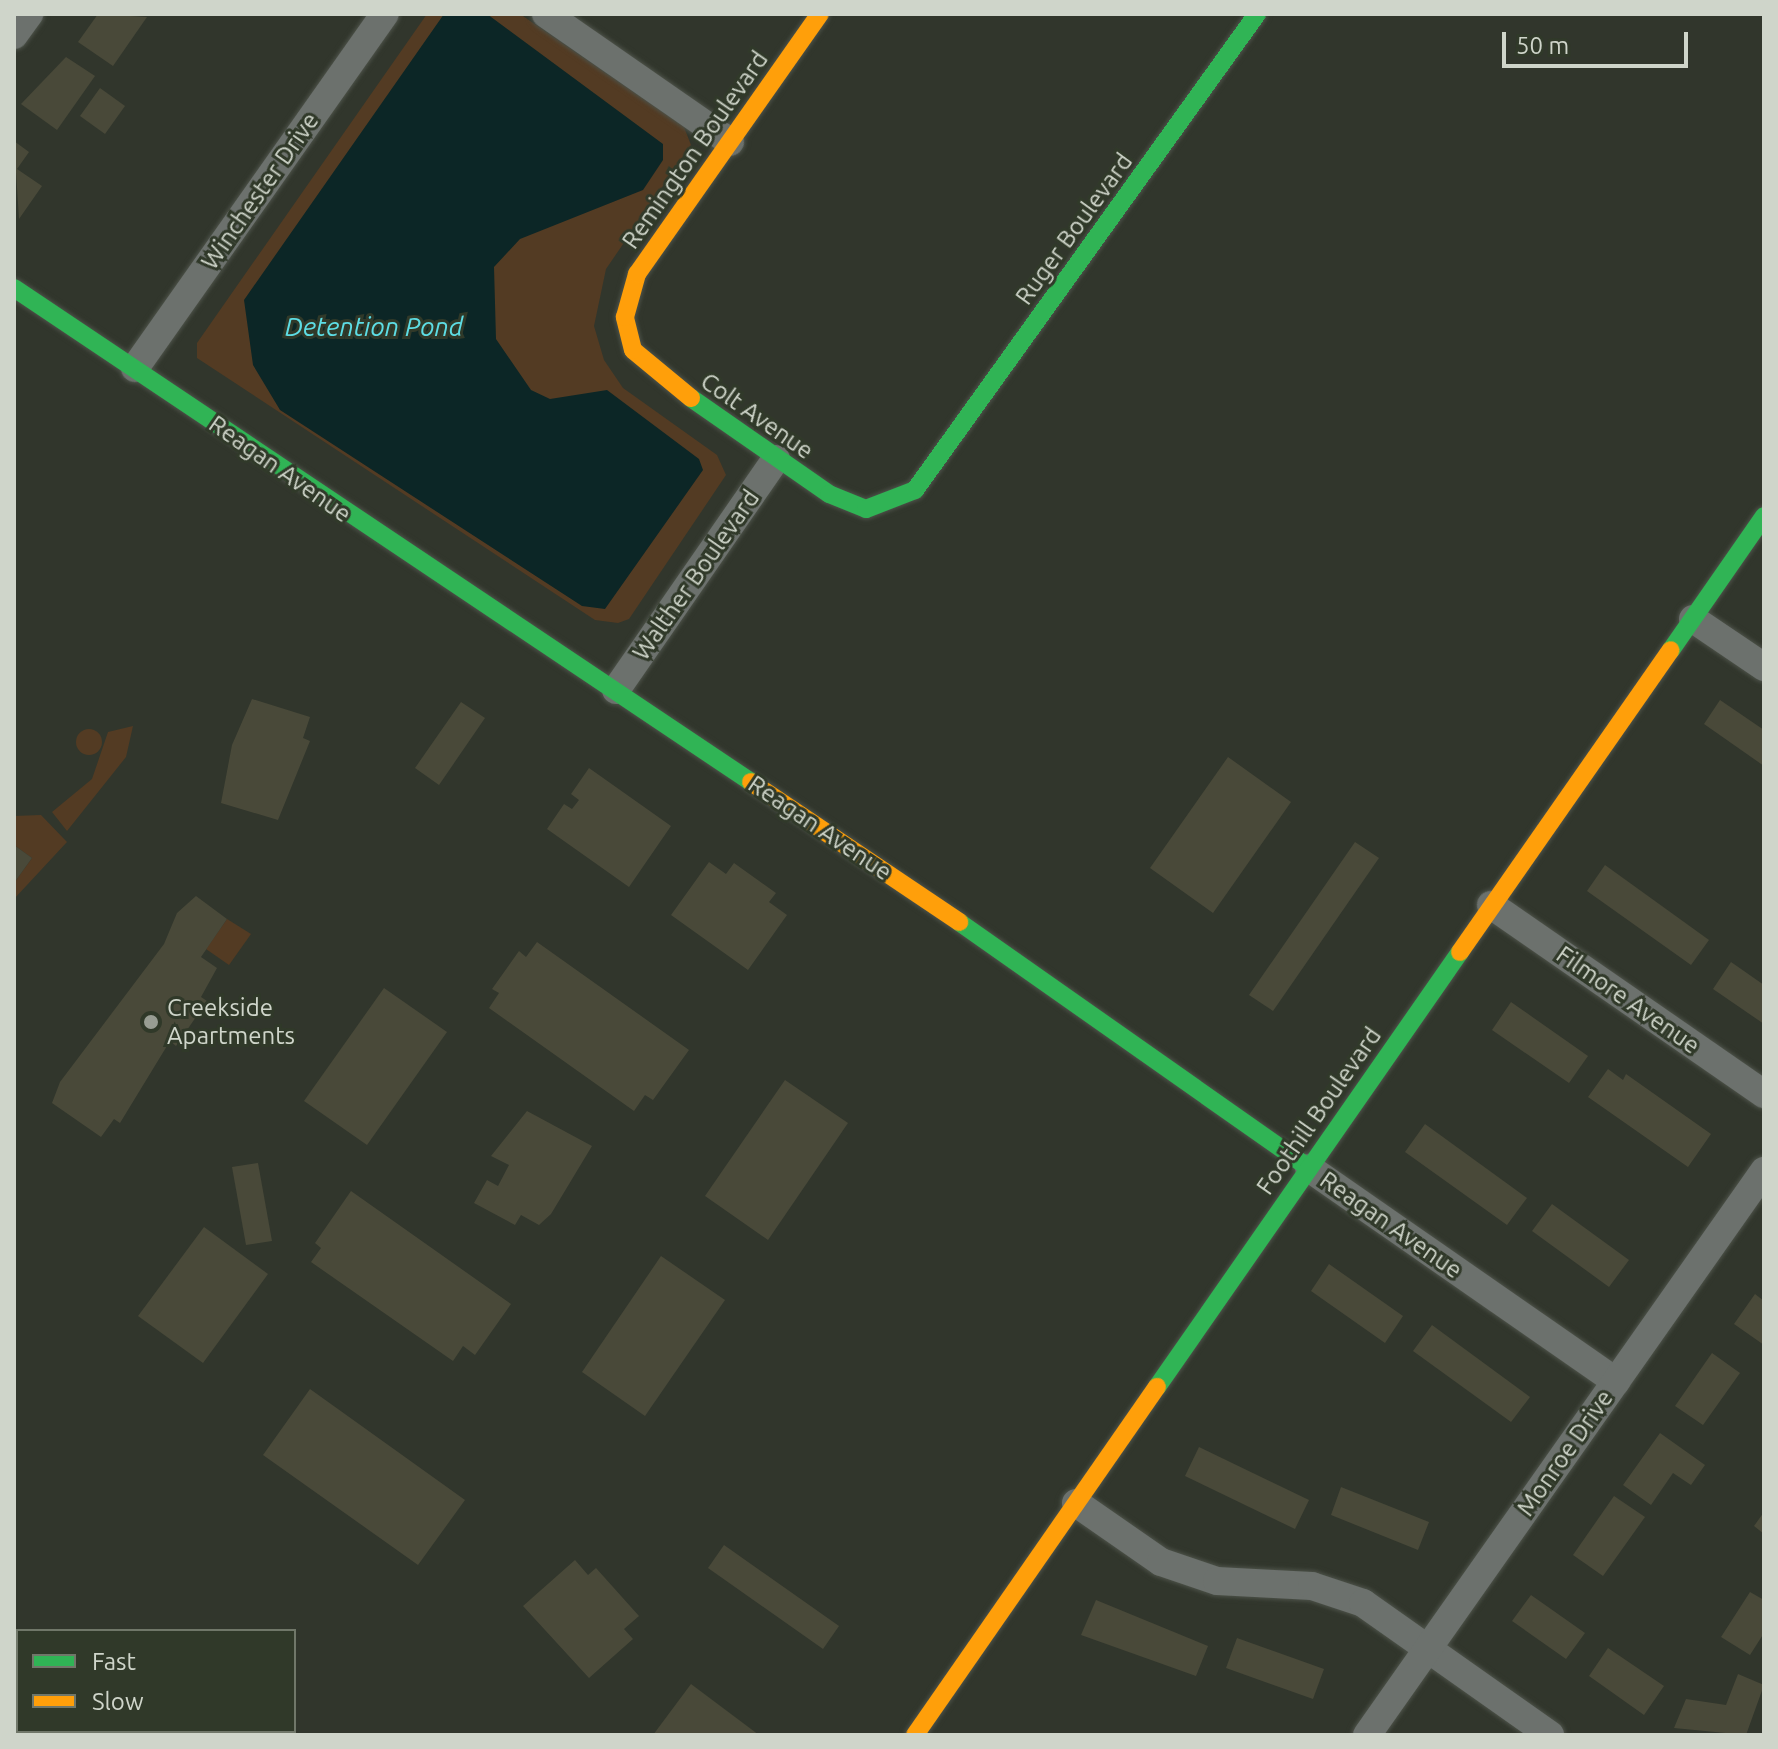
<!DOCTYPE html>
<style>
body{margin:0}
#map{position:relative;width:1778px;height:1749px;overflow:hidden;background:#31362c;font-family:Ubuntu,sans-serif}
div>[style]{position:absolute}
[style*='--x']{left:calc(var(--x)*1px);top:calc(var(--y)*1px);width:calc(var(--w)*1px);rotate:calc(var(--a)*1deg)}
.green>*{inset:0;background:#533b23}
.round{border-radius:50%}
.water>*{inset:0;background:#0c2626}
.building>*{inset:0;background:#494939}
.roads{filter:drop-shadow(0 0 2px #4d5249) drop-shadow(0 0 2px #4d5249)}
.street>*{height:28px;margin:-14px;padding:0 14px;transform-origin:14px;border-radius:14px;background:#6c716d}
.fast>*{height:18px;margin:-9px;padding:0 9px;transform-origin:9px;border-radius:9px;background:#30b455}
.slow>*{height:18px;margin:-9px;padding:0 9px;transform-origin:9px;border-radius:9px;background:#ff9f0a}
.dots>*{width:22px;height:22px;translate:-50% -50%;box-sizing:border-box;border:4px solid #303929;border-radius:50%}
span{translate:-50% -50%;white-space:nowrap;text-align:center;line-height:1.15;-webkit-text-stroke:6px #303929;paint-order:stroke}
.street-label{font-size:24px;color:#cfd5ca}
.poi-label{font-size:24px;color:#cfd5ca}
.left{translate:0 -50%;text-align:left}
.water-label{font-size:26px;color:#5ddde4;font-style:italic}
.frame{position:absolute;inset:0;border:16px solid #cfd5ca;pointer-events:none}
.legend{position:absolute;left:16px;top:1629px;width:280px;height:104px;box-sizing:border-box;background:#303929;border:2px solid #707769;margin:0;padding:10px 14px;list-style:none;font-size:24px;color:#cfd5ca}
.legend li{display:flex;align-items:center;gap:16px;height:40px}
.legend b{width:40px;border:2px solid #707769}
.scale{position:absolute;left:1502px;top:32px;width:186px;height:36px;box-sizing:border-box;border:4px solid #cfd5ca;border-top:0;padding-left:10px;font-size:24px;line-height:28px;white-space:nowrap;color:#cfd5ca;-webkit-text-stroke:6px #303929;paint-order:stroke}
</style>
<div id="map">
<div class="green">
<div style="clip-path:polygon(427px 14px,520px 14px,684px 127px,691px 145px,606px 269px,594px 326px,604px 360px,623px 388px,717px 455px,726px 475px,629px 619px,618px 623px,595px 620px,197px 358px,197px 343px)"></div>
<div style="clip-path:polygon(133px 726px,126px 757px,67px 831px,52px 812px,92px 779px,108px 732px)"></div>
<div class="round" style="left:76px;top:729px;width:26px;height:26px"></div>
<div style="clip-path:polygon(41px 815px,67px 842px,14px 899px,14px 883px,32px 858px,14px 845px,14px 816px)"></div>
<div style="clip-path:polygon(227px 919px,251px 934px,229px 965px,206px 949px)"></div>
</div>
<div class="water">
<div style="clip-path:polygon(444px 14px,487px 14px,663px 144px,663px 160px,643px 190px,520px 239px,494px 267px,496px 339px,531px 390px,550px 399px,607px 390px,699px 459px,703px 470px,605px 609px,582px 606px,280px 410px,253px 365px,244px 300px)"></div>
</div>
<div class="building">
<div style="clip-path:polygon(98px 14px,147px 17px,113px 66px,78px 42px)"></div>
<div style="clip-path:polygon(66px 57px,95px 76px,57px 130px,21px 104px)"></div>
<div style="clip-path:polygon(100px 88px,125px 106px,105px 134px,80px 116px)"></div>
<div style="clip-path:polygon(14px 141px,29px 152px,17px 169px,42px 186px,19px 219px)"></div>
<div style="clip-path:polygon(252px 699px,310px 717px,303px 738px,310px 741px,278px 820px,221px 803px,232px 745px)"></div>
<div style="clip-path:polygon(1720px 700px,1764px 730px,1764px 766px,1704px 724px)"></div>
<div style="clip-path:polygon(461px 702px,485px 718px,439px 785px,415px 768px)"></div>
<div style="clip-path:polygon(1228px 757px,1291px 802px,1213px 913px,1150px 868px)"></div>
<div style="clip-path:polygon(589px 768px,671px 826px,629px 887px,547px 829px,564px 804px,572px 809px,579px 800px,571px 794px)"></div>
<div style="clip-path:polygon(1355px 842px,1379px 858px,1273px 1011px,1249px 995px)"></div>
<div style="clip-path:polygon(14px 845px,32px 858px,14px 883px)"></div>
<div style="clip-path:polygon(709px 862px,726px 874px,734px 863px,776px 893px,769px 902px,787px 915px,748px 970px,671px 915px)"></div>
<div style="clip-path:polygon(1605px 865px,1709px 940px,1691px 965px,1587px 891px)"></div>
<div style="clip-path:polygon(196px 896px,227px 919px,201px 957px,217px 968px,201px 997px,207px 1001px,176px 1046px,170px 1041px,120px 1123px,114px 1119px,101px 1137px,52px 1103px,60px 1082px,164px 944px,177px 913px)"></div>
<div style="clip-path:polygon(537px 942px,689px 1050px,653px 1100px,645px 1095px,634px 1111px,489px 1008px,499px 993px,492px 989px,519px 951px,526px 957px)"></div>
<div style="clip-path:polygon(1731px 962px,1764px 985px,1764px 1024px,1713px 989px)"></div>
<div style="clip-path:polygon(384px 988px,447px 1032px,367px 1145px,304px 1101px)"></div>
<div style="clip-path:polygon(1511px 1002px,1588px 1056px,1569px 1083px,1492px 1030px)"></div>
<div style="clip-path:polygon(1608px 1069px,1623px 1080px,1626px 1074px,1711px 1134px,1688px 1167px,1588px 1097px)"></div>
<div style="clip-path:polygon(785px 1080px,848px 1123px,768px 1240px,705px 1196px)"></div>
<div style="clip-path:polygon(527px 1111px,592px 1146px,551px 1214px,539px 1225px,521px 1215px,515px 1225px,474px 1203px,487px 1180px,498px 1186px,509px 1165px,491px 1156px)"></div>
<div style="clip-path:polygon(1425px 1124px,1527px 1198px,1507px 1225px,1405px 1152px)"></div>
<div style="clip-path:polygon(258px 1163px,272px 1241px,246px 1245px,232px 1167px)"></div>
<div style="clip-path:polygon(351px 1191px,511px 1304px,475px 1355px,463px 1346px,453px 1361px,311px 1262px,321px 1248px,315px 1243px)"></div>
<div style="clip-path:polygon(1552px 1204px,1629px 1260px,1609px 1287px,1532px 1231px)"></div>
<div style="clip-path:polygon(204px 1227px,268px 1274px,203px 1363px,138px 1316px)"></div>
<div style="clip-path:polygon(661px 1256px,725px 1300px,645px 1416px,582px 1372px)"></div>
<div style="clip-path:polygon(1329px 1264px,1403px 1316px,1385px 1343px,1311px 1291px)"></div>
<div style="clip-path:polygon(1755px 1294px,1764px 1301px,1764px 1345px,1734px 1324px)"></div>
<div style="clip-path:polygon(1432px 1325px,1530px 1397px,1511px 1422px,1413px 1351px)"></div>
<div style="clip-path:polygon(1712px 1353px,1740px 1373px,1703px 1425px,1675px 1406px)"></div>
<div style="clip-path:polygon(310px 1389px,465px 1500px,418px 1565px,263px 1455px)"></div>
<div style="clip-path:polygon(1660px 1433px,1705px 1465px,1691px 1485px,1673px 1473px,1651px 1505px,1623px 1485px)"></div>
<div style="clip-path:polygon(1199px 1447px,1309px 1500px,1295px 1529px,1185px 1476px)"></div>
<div style="clip-path:polygon(1341px 1487px,1429px 1522px,1418px 1550px,1331px 1515px)"></div>
<div style="clip-path:polygon(1614px 1496px,1645px 1517px,1603px 1576px,1573px 1555px)"></div>
<div style="clip-path:polygon(1764px 1512px,1764px 1534px,1754px 1526px)"></div>
<div style="clip-path:polygon(724px 1545px,839px 1626px,823px 1649px,708px 1568px)"></div>
<div style="clip-path:polygon(575px 1560px,588px 1575px,596px 1568px,639px 1616px,624px 1629px,633px 1639px,589px 1678px,523px 1606px)"></div>
<div style="clip-path:polygon(1750px 1592px,1764px 1600px,1764px 1633px,1750px 1655px,1721px 1637px)"></div>
<div style="clip-path:polygon(1531px 1595px,1585px 1633px,1566px 1659px,1512px 1621px)"></div>
<div style="clip-path:polygon(1096px 1600px,1208px 1646px,1196px 1676px,1081px 1635px)"></div>
<div style="clip-path:polygon(1237px 1638px,1324px 1669px,1313px 1699px,1226px 1668px)"></div>
<div style="clip-path:polygon(1608px 1648px,1664px 1686px,1644px 1715px,1589px 1676px)"></div>
<div style="clip-path:polygon(1738px 1674px,1764px 1685px,1746px 1735px,1674px 1728px,1686px 1699px,1726px 1705px)"></div>
<div style="clip-path:polygon(691px 1684px,759px 1735px,653px 1735px)"></div>
</div>
<div class="roads">
<div class="street">
<div style="--x:546;--y:14;--w:224;--a:34.8"></div>
<div style="--x:14;--y:35;--w:26;--a:-54"></div>
<div style="--x:135;--y:368;--w:433;--a:-54.8"></div>
<div style="--x:1693;--y:619;--w:86;--a:34.1"></div>
<div style="--x:616;--y:690;--w:281;--a:-55.3"></div>
<div style="--x:1491;--y:905;--w:332;--a:34.7"></div>
<div style="--x:1309;--y:1168;--w:374;--a:34.8"></div>
<div style="--x:1076;--y:1503;--w:103;--a:34.8"></div>
<div style="--x:1161;--y:1562;--w:59;--a:18.7"></div>
<div style="--x:1217;--y:1581;--w:95;--a:3"></div>
<div style="--x:1312;--y:1586;--w:54;--a:18.4"></div>
<div style="--x:1363;--y:1603;--w:229;--a:35.2"></div>
<div style="--x:1367;--y:1735;--w:690;--a:-54.86"></div>
</div>
<div class="fast">
<div style="--x:14;--y:288;--w:887;--a:33.83"></div>
<div style="--x:691;--y:398;--w:168;--a:34.8"></div>
<div style="--x:829;--y:494;--w:40;--a:22"></div>
<div style="--x:866;--y:509;--w:53;--a:-21.2"></div>
<div style="--x:915;--y:490;--w:586;--a:-54.3"></div>
<div style="--x:1671;--y:650;--w:163;--a:-55.2"></div>
<div style="--x:959;--y:922;--w:428;--a:35.1"></div>
<div style="--x:1157;--y:1387;--w:530;--a:-55.14"></div>
</div>
<div class="slow">
<div style="--x:691;--y:398;--w:75;--a:-140.4"></div>
<div style="--x:633;--y:350;--w:34;--a:-104"></div>
<div style="--x:625;--y:317;--w:45;--a:-74.4"></div>
<div style="--x:637;--y:274;--w:318;--a:-54.9"></div>
<div style="--x:751;--y:782;--w:251;--a:33.9"></div>
<div style="--x:1460;--y:952;--w:368;--a:-55.1"></div>
<div style="--x:915;--y:1735;--w:424;--a:-55.2"></div>
</div>
</div>
<div class="dots">
<div style="left:151px;top:1022px;background:#989d93"></div>
</div>
<div class="street-label">
<span style="left:695px;top:150px;rotate:-55deg">Remington Boulevard</span>
<span style="left:260px;top:191px;rotate:-55deg">Winchester Drive</span>
<span style="left:1074px;top:229px;rotate:-54deg">Ruger Boulevard</span>
<span style="left:757px;top:416px;rotate:35deg">Colt Avenue</span>
<span style="left:280px;top:469px;rotate:35deg">Reagan Avenue</span>
<span style="left:696px;top:575px;rotate:-55deg">Walther Boulevard</span>
<span style="left:820px;top:828px;rotate:34deg">Reagan Avenue</span>
<span style="left:1628px;top:1000px;rotate:35deg">Filmore Avenue</span>
<span style="left:1319px;top:1111px;rotate:-55deg">Foothill Boulevard</span>
<span style="left:1391px;top:1225px;rotate:35deg">Reagan Avenue</span>
<span style="left:1565px;top:1453px;rotate:-55deg">Monroe Drive</span>
</div>
<div class="poi-label">
<span class="left" style="left:167px;top:1022px">Creekside<br>Apartments</span>
</div>
<div class="water-label">
<span style="left:374px;top:327px">Detention Pond</span>
</div>
<div class="frame"></div>
<ul class="legend">
<li><b style="height:10px;background:#30b455"></b>Fast</li>
<li><b style="height:10px;background:#ff9f0a"></b>Slow</li>
</ul>
<div class="scale">50 m</div>
</div>
